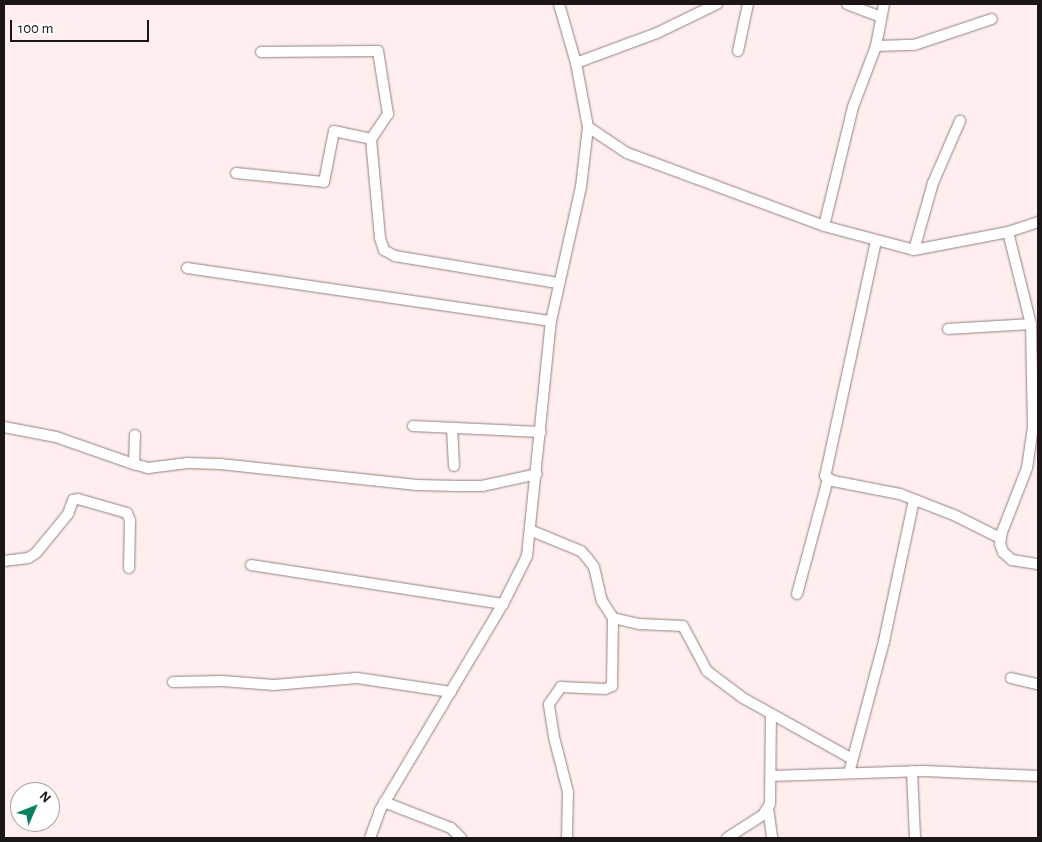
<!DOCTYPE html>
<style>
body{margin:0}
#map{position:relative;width:1042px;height:842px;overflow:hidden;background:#fee;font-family:"Alegreya Sans",sans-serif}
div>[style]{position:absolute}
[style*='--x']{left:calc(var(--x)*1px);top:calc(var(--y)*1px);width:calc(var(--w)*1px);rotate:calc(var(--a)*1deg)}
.roads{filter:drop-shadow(0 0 1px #938181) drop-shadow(0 0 1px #938181)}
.minor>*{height:10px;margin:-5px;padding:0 5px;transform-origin:5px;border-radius:5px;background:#fff}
span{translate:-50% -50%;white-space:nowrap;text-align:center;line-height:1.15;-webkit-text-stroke:4px #fff;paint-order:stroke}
.frame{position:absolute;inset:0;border:5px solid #1d1616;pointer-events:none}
.north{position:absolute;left:10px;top:782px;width:50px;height:50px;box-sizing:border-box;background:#fff;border:1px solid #a5a2a2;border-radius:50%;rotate:46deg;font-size:14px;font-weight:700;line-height:20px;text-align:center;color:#1d1616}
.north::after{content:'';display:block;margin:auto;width:18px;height:22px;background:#088262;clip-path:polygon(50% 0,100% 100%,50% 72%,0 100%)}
.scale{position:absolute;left:10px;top:20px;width:139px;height:22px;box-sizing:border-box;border:2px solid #1d1616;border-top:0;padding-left:6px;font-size:15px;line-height:18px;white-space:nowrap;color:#1d1616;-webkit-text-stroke:4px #fff;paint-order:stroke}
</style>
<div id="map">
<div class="roads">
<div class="minor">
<div style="--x:847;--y:4;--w:36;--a:21"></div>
<div style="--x:876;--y:46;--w:38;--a:-2"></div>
<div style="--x:914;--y:45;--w:82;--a:-18.4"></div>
<div style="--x:738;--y:51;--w:48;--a:-78"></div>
<div style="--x:261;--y:52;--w:117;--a:-0.5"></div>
<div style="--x:378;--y:51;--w:64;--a:81"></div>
<div style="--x:388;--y:114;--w:30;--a:124"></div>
<div style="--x:371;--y:139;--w:99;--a:84.8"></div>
<div style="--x:380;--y:238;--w:13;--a:72"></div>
<div style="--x:384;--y:250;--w:13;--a:29"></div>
<div style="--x:395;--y:256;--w:165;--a:9.4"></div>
<div style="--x:576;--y:63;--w:86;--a:-20.3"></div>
<div style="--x:657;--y:33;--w:67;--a:-25.8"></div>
<div style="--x:588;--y:127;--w:47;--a:33.7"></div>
<div style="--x:627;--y:153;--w:210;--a:20.3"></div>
<div style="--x:824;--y:226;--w:93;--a:14.9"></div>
<div style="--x:914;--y:250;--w:96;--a:-10.8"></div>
<div style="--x:1008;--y:232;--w:32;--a:-18"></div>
<div style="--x:236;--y:173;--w:88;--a:5.8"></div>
<div style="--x:324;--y:182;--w:52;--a:-78.9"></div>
<div style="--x:334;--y:131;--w:38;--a:12"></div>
<div style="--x:824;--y:226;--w:122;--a:-76.3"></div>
<div style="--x:853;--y:107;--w:65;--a:-69.3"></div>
<div style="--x:876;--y:46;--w:43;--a:-79.2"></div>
<div style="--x:1008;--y:232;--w:95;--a:76"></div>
<div style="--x:1031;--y:324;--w:103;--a:88.9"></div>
<div style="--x:1033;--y:427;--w:41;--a:98.3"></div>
<div style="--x:1027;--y:468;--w:69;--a:111.3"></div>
<div style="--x:1002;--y:532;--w:12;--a:99"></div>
<div style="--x:1000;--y:544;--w:9;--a:69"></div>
<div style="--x:1003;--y:552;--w:12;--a:42"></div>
<div style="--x:1012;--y:560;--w:26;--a:9"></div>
<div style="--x:876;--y:241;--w:240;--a:102.2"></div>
<div style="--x:825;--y:476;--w:9;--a:32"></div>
<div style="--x:833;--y:481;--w:68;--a:11"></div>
<div style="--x:900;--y:494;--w:58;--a:21.3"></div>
<div style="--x:954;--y:515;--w:51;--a:26.6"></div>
<div style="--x:914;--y:250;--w:70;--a:-74.2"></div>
<div style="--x:933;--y:183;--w:68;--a:-66.5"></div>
<div style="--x:187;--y:268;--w:368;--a:8.3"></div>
<div style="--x:948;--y:329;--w:83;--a:-3.4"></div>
<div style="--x:413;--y:426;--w:128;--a:2.7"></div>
<div style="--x:4;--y:427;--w:53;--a:10.9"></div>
<div style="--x:56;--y:437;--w:85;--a:19.3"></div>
<div style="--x:452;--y:428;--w:38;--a:87"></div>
<div style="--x:135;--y:435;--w:29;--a:92"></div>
<div style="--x:134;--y:464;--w:15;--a:16"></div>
<div style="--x:148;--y:468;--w:40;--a:-7.1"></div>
<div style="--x:188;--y:463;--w:32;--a:2"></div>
<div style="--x:220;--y:464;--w:198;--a:6.1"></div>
<div style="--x:417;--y:485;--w:41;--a:1.4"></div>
<div style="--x:458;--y:486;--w:24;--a:0"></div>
<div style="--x:482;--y:486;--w:56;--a:-12.3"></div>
<div style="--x:532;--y:531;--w:53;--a:22.2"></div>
<div style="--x:581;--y:551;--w:11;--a:49"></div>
<div style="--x:588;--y:559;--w:10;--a:53"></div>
<div style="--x:594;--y:567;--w:35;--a:77"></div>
<div style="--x:602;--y:601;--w:20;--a:57"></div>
<div style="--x:613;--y:618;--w:28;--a:13"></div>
<div style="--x:640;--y:624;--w:43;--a:2.7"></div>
<div style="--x:683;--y:626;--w:51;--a:61.9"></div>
<div style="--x:707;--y:671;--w:45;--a:36.9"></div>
<div style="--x:743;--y:698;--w:125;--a:29.2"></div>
<div style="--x:4;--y:561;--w:24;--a:-7"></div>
<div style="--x:28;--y:558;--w:9;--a:-32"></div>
<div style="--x:36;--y:553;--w:50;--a:-50.6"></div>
<div style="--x:68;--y:514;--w:15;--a:-70"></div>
<div style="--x:73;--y:500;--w:5;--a:-11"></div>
<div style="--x:78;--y:499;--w:51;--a:15.9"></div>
<div style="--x:127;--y:513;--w:9;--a:69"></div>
<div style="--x:130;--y:521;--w:47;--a:91.2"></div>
<div style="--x:251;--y:565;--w:255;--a:8.8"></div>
<div style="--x:797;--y:594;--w:119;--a:-74.9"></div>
<div style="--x:1011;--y:678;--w:28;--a:13"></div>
<div style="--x:173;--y:682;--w:49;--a:-1.2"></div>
<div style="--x:222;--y:681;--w:52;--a:4.4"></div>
<div style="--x:274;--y:685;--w:83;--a:-4.8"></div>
<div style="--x:357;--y:678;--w:95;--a:8.5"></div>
<div style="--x:912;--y:771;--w:67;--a:87.4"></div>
<div style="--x:849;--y:773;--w:137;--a:-75.1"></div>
<div style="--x:884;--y:641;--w:144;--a:-78"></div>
<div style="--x:771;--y:776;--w:153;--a:-1.9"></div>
<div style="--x:924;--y:771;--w:114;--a:2.5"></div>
<div style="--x:384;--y:802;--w:72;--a:21.2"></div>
<div style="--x:451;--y:828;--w:14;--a:45"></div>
<div style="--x:768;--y:808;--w:30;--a:82"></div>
<div style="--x:370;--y:838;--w:30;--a:-70"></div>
<div style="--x:380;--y:810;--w:240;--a:-59.2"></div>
<div style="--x:503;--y:604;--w:54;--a:-63.4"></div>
<div style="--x:527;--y:556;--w:236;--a:-84.2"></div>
<div style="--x:551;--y:321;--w:137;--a:-77.4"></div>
<div style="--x:581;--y:187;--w:60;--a:-83.3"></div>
<div style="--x:588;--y:127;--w:65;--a:-100.6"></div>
<div style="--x:576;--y:63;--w:61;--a:-106.1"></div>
<div style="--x:567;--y:838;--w:46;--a:-88.8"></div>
<div style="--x:568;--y:792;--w:57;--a:-104.3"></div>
<div style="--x:554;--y:737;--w:33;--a:-99"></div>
<div style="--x:549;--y:704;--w:21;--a:-55"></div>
<div style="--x:561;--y:687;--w:44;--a:2.6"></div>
<div style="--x:605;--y:689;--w:8;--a:-23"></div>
<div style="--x:612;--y:686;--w:68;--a:-89.2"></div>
<div style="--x:727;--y:838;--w:43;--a:-32.6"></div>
<div style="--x:763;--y:815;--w:13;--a:-58"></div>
<div style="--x:770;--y:804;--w:90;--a:-89.4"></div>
</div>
</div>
<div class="frame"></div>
<div class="north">N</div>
<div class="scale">100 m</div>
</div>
